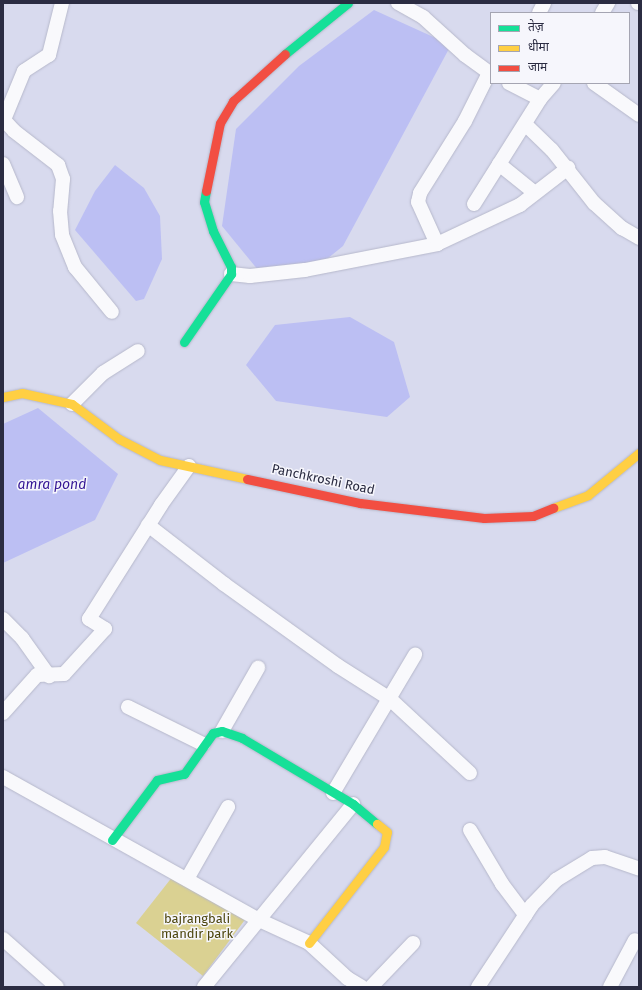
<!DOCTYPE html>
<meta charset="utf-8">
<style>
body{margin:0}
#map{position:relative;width:642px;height:990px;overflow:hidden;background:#d8daee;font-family:"Fira Sans","Noto Sans Devanagari",sans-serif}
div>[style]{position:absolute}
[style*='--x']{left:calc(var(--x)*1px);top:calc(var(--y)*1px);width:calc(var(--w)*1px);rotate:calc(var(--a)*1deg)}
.green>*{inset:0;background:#dad192}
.water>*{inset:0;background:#bcbff3}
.roads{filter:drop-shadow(0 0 1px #b6b8cb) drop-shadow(0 0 1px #b6b8cb)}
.street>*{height:14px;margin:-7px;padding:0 7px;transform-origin:7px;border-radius:7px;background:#f9f9fc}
.fast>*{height:9px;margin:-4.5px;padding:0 4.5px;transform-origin:4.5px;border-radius:4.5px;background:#16e098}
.slow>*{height:9px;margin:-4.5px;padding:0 4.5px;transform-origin:4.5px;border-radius:4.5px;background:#ffcf43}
.jam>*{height:9px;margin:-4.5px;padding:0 4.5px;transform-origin:4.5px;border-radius:4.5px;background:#f24e42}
span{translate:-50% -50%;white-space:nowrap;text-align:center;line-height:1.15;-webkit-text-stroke:3px #f6f6fc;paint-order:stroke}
.street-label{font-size:13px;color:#2b2c42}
.park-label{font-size:13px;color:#4d460d}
.water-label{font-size:14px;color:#341695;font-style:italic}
.frame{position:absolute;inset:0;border:4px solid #2b2c42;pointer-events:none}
.legend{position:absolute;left:490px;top:12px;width:140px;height:72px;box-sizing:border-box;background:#f6f6fc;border:1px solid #a5a5b2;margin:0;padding:5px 7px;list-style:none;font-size:12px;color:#2b2c42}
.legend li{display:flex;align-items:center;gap:8px;height:20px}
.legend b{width:20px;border:1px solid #a5a5b2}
</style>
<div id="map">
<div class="green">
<div style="clip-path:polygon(173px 876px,247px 917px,203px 976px,136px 923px)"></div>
</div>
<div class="water">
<div style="clip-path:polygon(374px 10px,451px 45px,343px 246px,322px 263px,258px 270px,222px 226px,236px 129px,299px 66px)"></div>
<div style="clip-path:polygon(115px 165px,144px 188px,160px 216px,162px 259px,144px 299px,136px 301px,75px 230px,95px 191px)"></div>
<div style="clip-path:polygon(350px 317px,394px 342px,410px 397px,387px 417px,276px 401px,246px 365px,275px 325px)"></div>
<div style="clip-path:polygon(38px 408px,118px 474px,95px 520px,3px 563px,3px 424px)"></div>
</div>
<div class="roads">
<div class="street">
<div style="--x:398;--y:3;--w:29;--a:29"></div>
<div style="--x:423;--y:17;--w:57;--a:42.1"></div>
<div style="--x:465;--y:55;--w:32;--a:36"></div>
<div style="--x:638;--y:3;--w:1;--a:0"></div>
<div style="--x:539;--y:13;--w:11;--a:-63"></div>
<div style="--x:602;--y:13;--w:12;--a:-59"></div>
<div style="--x:509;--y:83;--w:35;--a:27"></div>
<div style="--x:594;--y:83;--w:55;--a:35.4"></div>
<div style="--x:3;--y:119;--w:16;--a:47"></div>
<div style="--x:14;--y:131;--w:56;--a:37.7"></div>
<div style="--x:58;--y:165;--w:15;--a:70"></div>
<div style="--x:63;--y:179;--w:32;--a:95"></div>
<div style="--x:60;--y:211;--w:24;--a:85"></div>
<div style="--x:62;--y:235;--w:35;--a:68"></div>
<div style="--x:75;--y:267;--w:58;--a:50.6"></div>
<div style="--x:3;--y:122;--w:55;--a:-67.6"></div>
<div style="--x:24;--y:71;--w:30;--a:-33"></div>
<div style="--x:49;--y:55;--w:54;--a:-76"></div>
<div style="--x:525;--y:124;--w:37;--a:44"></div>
<div style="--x:552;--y:150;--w:68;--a:51.6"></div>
<div style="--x:594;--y:203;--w:38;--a:42"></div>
<div style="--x:622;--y:228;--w:20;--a:30"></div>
<div style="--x:3;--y:164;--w:36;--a:67"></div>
<div style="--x:499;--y:164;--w:46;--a:38.9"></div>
<div style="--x:474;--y:204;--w:124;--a:-57.8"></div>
<div style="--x:540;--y:99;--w:21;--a:-49"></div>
<div style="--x:437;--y:244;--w:46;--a:-114.3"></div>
<div style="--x:418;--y:202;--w:9;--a:-77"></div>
<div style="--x:420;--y:193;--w:85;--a:-58"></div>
<div style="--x:465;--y:121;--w:54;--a:-63.4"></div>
<div style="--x:231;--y:274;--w:19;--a:6"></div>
<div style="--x:250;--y:276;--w:55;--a:-6.2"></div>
<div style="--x:305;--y:270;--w:135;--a:-11.1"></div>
<div style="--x:437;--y:244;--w:92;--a:-25.2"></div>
<div style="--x:520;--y:205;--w:61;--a:-37.6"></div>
<div style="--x:72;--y:404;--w:44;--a:-45"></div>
<div style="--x:103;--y:373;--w:41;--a:-32.2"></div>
<div style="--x:148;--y:525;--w:96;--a:37.8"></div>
<div style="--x:224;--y:584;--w:140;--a:35.7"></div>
<div style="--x:338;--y:666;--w:62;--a:32.4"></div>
<div style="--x:390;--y:699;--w:109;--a:42.8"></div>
<div style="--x:3;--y:619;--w:27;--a:45"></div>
<div style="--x:22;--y:638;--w:47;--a:54.6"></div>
<div style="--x:128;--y:707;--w:84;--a:26.3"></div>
<div style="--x:3;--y:713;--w:51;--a:-48.2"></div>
<div style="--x:37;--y:675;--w:27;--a:-2"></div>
<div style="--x:64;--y:674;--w:61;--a:-47.7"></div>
<div style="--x:105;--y:629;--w:19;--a:-148"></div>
<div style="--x:89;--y:619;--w:135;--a:-57.7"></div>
<div style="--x:161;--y:505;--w:48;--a:-54.3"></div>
<div style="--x:222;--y:731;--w:73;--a:-60.3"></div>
<div style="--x:3;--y:777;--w:293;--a:29.2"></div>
<div style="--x:259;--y:920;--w:55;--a:24.7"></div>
<div style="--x:309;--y:943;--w:52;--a:42.6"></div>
<div style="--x:347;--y:978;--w:17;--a:31"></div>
<div style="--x:333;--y:793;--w:161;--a:-59.3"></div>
<div style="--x:470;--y:830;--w:63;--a:59.3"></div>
<div style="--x:502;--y:884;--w:39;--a:53"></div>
<div style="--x:187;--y:879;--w:83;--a:-60.3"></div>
<div style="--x:3;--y:939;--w:72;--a:41.6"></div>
<div style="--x:204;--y:987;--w:236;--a:-50.8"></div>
<div style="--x:371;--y:987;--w:61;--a:-46.3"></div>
<div style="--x:478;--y:987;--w:98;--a:-56.6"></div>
<div style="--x:532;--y:905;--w:35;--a:-46"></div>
<div style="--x:556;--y:880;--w:42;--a:-31.4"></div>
<div style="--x:592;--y:858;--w:13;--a:-4"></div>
<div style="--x:605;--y:857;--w:36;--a:19"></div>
<div style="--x:610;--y:987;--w:53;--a:-62"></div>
</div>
<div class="fast">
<div style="--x:285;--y:54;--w:81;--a:-39"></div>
<div style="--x:184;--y:342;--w:83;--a:-55.3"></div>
<div style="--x:231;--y:274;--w:7;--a:-90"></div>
<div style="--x:231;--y:267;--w:40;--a:-116.6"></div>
<div style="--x:213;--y:231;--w:30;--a:-107"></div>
<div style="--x:204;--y:202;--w:11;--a:-80"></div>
<div style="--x:112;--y:840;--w:75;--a:-53.1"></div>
<div style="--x:157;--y:780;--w:28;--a:-13"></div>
<div style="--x:184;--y:774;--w:50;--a:-54.7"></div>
<div style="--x:213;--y:733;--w:9;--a:-13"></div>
<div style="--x:222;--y:731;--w:21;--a:19"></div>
<div style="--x:242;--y:738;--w:129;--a:30.7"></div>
<div style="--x:353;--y:804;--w:31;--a:40"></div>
</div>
<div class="slow">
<div style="--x:3;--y:397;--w:19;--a:-12"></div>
<div style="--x:22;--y:393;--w:51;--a:12.4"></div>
<div style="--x:72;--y:404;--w:59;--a:36.7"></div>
<div style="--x:119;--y:439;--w:46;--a:27.1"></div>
<div style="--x:160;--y:460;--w:89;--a:12.3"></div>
<div style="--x:553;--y:508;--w:37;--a:-20"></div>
<div style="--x:588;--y:495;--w:66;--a:-39.5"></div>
<div style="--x:309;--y:943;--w:122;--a:-52"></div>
<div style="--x:384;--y:847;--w:15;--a:-79"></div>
<div style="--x:387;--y:832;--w:13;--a:-141"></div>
</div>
<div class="jam">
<div style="--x:206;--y:191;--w:69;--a:-78.4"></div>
<div style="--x:220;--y:123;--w:26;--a:-59"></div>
<div style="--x:233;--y:101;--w:70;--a:-42.1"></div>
<div style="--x:247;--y:479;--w:116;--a:12"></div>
<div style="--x:360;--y:503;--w:125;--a:6.9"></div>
<div style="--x:484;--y:518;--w:49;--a:-2.3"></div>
<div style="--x:533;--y:516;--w:22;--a:-22"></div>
</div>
</div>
<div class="street-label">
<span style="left:323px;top:480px;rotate:12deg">Panchkroshi Road</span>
</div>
<div class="park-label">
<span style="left:197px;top:927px">bajrangbali<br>mandir park</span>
</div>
<div class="water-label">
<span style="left:52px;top:485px">amra pond</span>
</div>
<div class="frame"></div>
<ul class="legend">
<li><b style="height:5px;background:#16e098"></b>तेज़</li>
<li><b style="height:5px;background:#ffcf43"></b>धीमा</li>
<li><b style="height:5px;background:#f24e42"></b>जाम</li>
</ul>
</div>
